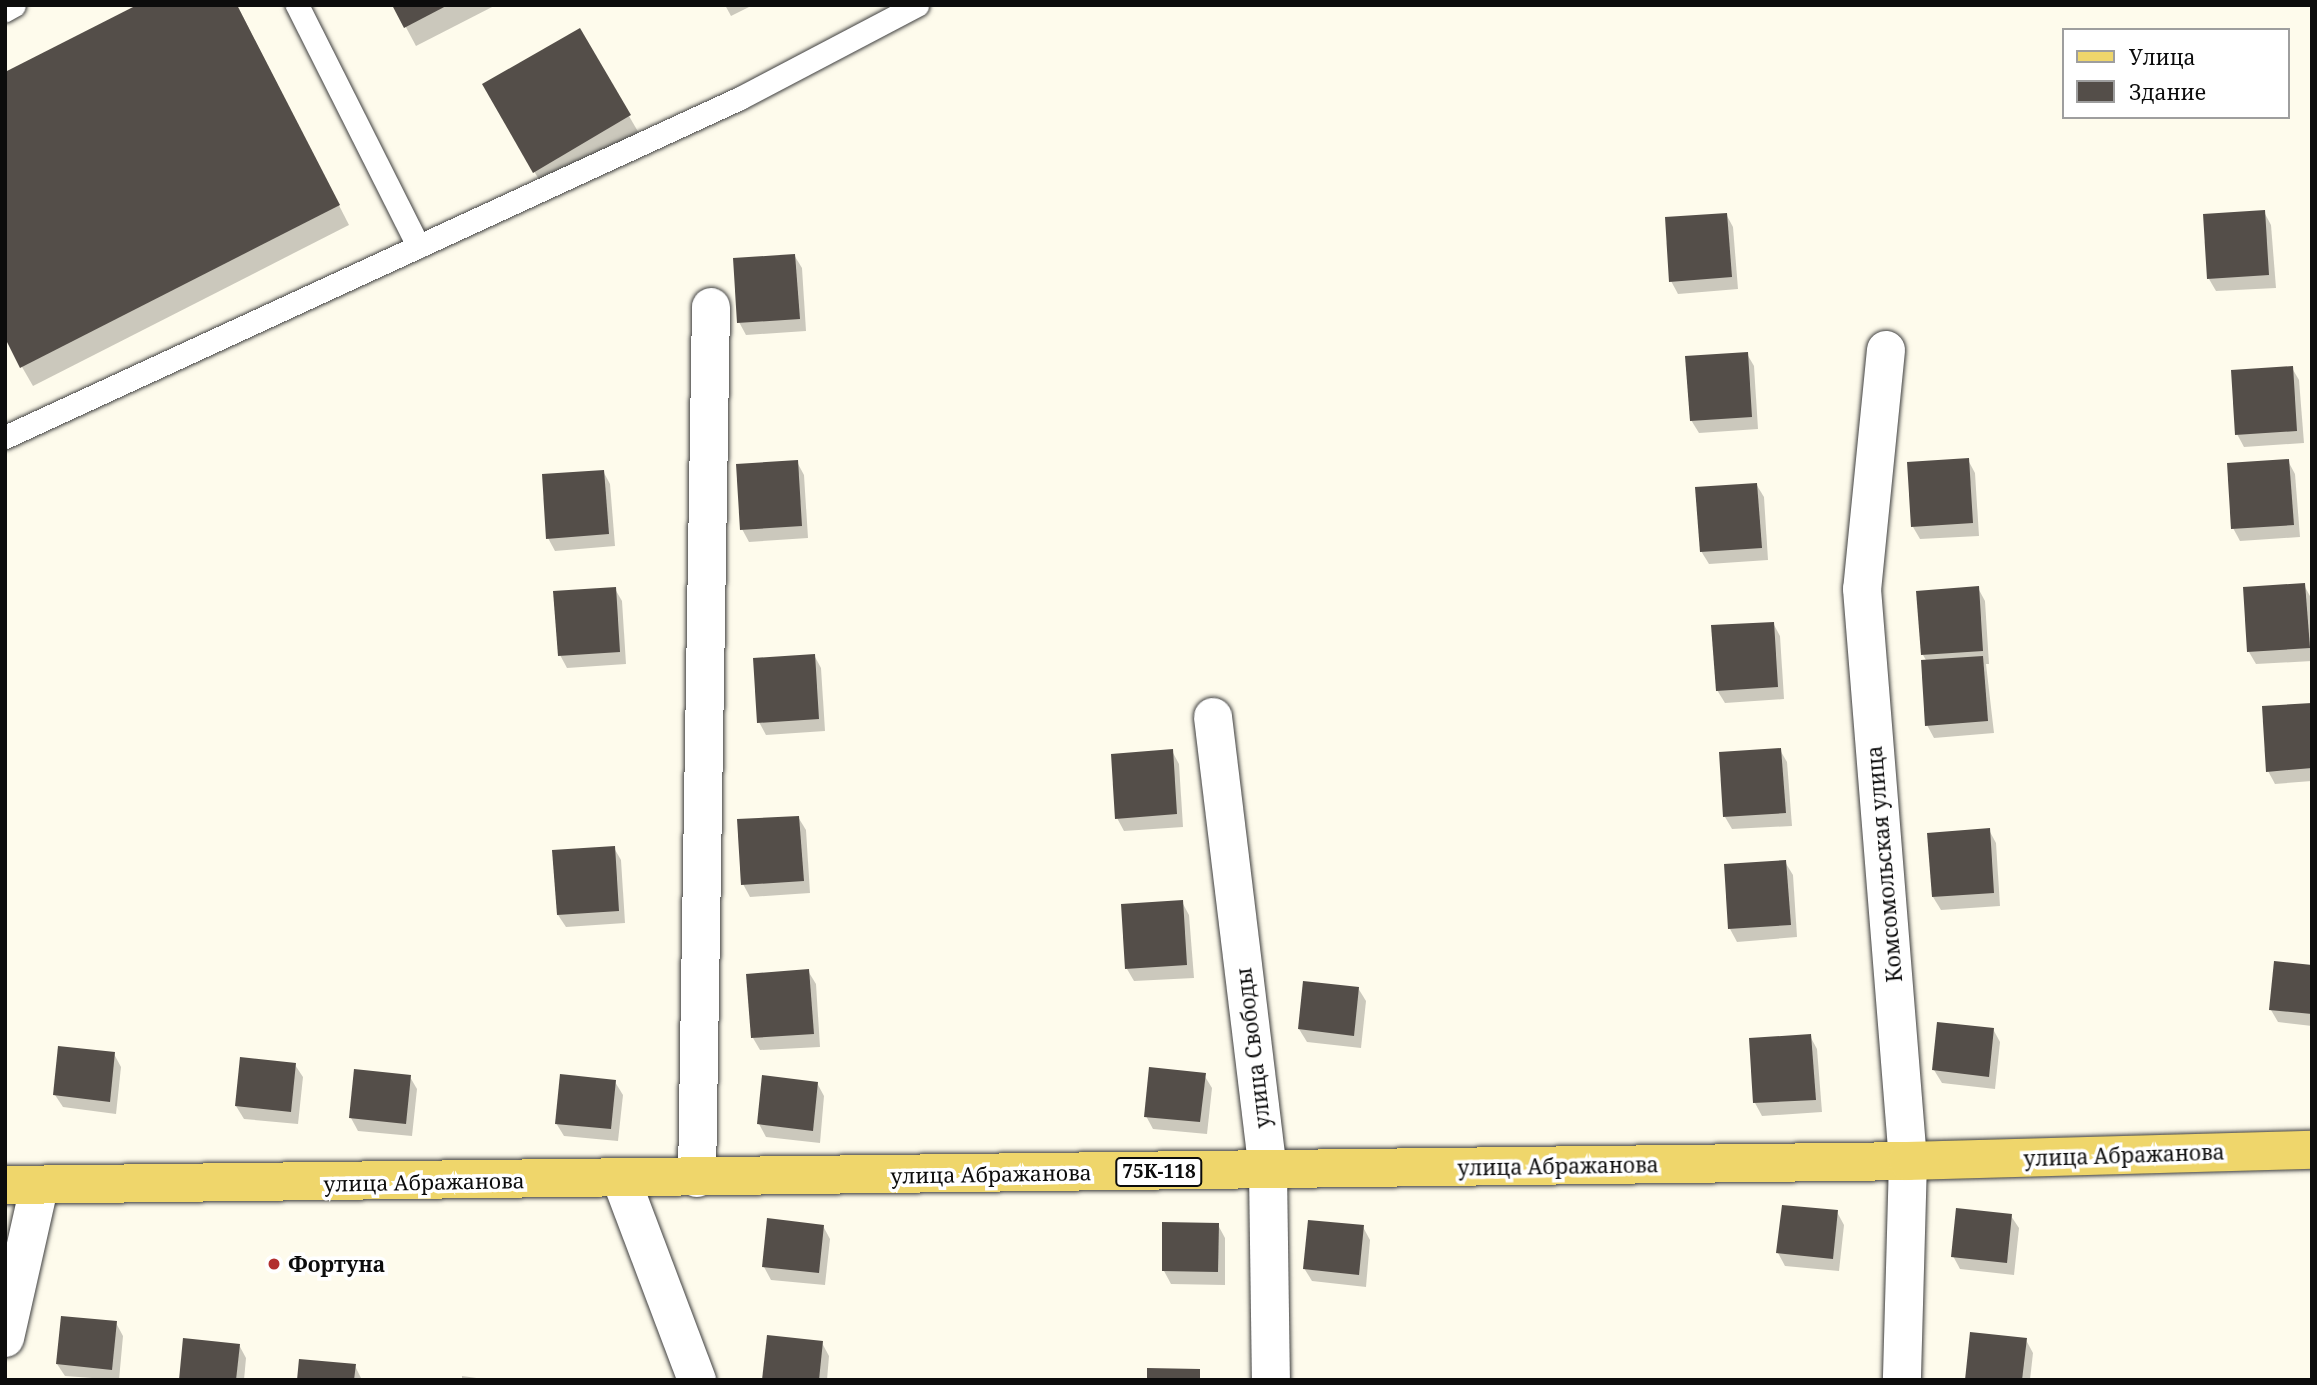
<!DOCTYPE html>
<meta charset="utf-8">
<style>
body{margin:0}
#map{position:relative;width:2317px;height:1385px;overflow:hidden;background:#fefbec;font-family:"Noto Serif",serif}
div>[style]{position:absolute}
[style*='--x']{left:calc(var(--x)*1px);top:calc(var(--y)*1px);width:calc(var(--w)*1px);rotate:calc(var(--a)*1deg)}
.shadow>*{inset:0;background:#0003}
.building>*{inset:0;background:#544e49}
.roads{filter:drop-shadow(0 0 2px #3f3f3f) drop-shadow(0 0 2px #3f3f3f)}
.lane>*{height:23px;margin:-11.5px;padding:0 11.5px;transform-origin:11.5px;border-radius:11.5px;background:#fff}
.street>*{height:38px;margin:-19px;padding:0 19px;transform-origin:19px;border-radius:19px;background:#fff}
.primary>*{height:38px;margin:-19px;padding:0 19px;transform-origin:19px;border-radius:19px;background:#efd66b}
.dots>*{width:19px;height:19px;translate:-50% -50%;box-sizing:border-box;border:4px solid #fff;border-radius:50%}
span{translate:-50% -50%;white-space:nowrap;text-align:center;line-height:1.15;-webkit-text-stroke:7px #fff;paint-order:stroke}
.shield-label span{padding:2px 5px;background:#fff;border:2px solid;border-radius:5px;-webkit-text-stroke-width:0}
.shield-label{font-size:19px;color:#0c0c0c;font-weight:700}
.street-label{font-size:21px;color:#0c0c0c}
.poi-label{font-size:21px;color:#0c0c0c;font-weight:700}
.left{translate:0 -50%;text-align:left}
.frame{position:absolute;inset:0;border:7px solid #0c0c0c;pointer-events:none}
.legend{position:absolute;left:2062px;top:28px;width:228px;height:91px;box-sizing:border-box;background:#fff;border:2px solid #9e9e9e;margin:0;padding:9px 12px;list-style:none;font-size:21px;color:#0c0c0c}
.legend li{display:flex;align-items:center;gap:14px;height:35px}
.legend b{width:35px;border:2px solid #9e9e9e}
</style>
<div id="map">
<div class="shadow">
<div style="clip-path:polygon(237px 5px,349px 225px,33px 386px,22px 367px)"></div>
<div style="clip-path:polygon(394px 5px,496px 5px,416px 46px)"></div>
<div style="clip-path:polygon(725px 5px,753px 5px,731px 16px)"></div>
<div style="clip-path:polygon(579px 30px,640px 135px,545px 190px,484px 85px)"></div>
<div style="clip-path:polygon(2264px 212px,2271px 225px,2276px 288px,2216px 291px,2209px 279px)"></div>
<div style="clip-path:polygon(1726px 214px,1733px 227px,1738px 289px,1678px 294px,1671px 281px)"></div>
<div style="clip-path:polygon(794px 255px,802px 268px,806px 331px,746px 335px,739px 322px)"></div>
<div style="clip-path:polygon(1747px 354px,1754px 366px,1758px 429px,1699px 433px,1691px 420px)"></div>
<div style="clip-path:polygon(2292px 368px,2299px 380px,2304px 443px,2244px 447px,2237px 434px)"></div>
<div style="clip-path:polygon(1968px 460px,1975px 473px,1979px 536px,1920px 539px,1913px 527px)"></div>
<div style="clip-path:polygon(2288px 461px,2295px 474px,2300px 537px,2240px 541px,2233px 528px)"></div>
<div style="clip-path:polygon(797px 462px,804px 475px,808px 538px,749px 542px,742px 529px)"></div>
<div style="clip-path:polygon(603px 471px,610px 484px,615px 546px,555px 551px,548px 538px)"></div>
<div style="clip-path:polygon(1756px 484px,1764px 497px,1768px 560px,1709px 564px,1701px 551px)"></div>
<div style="clip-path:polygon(2304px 585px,2311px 598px,2312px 661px,2256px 664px,2249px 652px)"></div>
<div style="clip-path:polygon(1978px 588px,1985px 601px,1989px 664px,1986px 664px,1994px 733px,1934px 738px,1927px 725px,1927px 662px,1923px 655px)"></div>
<div style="clip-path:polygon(615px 589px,622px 601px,626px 664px,567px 668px,560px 655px)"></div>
<div style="clip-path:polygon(1773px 623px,1780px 636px,1784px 699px,1725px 703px,1717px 690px)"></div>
<div style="clip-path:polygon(814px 655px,821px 668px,825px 731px,766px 735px,759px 722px)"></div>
<div style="clip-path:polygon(2312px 705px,2312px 781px,2275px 784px,2268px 771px)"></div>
<div style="clip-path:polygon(1780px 750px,1787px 762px,1792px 826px,1732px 829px,1725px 817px)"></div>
<div style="clip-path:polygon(1172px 751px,1179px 764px,1183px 827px,1124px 831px,1117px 818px)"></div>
<div style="clip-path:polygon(798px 817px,806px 830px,810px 893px,750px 897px,743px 884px)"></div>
<div style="clip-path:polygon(1989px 830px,1996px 843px,2000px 906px,1941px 910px,1933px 897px)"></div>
<div style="clip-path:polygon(614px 848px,621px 860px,625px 923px,566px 927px,558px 915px)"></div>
<div style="clip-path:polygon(1785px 862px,1793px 875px,1797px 937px,1737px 942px,1730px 929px,1726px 866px)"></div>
<div style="clip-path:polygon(1182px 902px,1189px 915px,1194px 978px,1134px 981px,1127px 969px)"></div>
<div style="clip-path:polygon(2312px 966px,2312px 1026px,2278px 1022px,2271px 1010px)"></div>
<div style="clip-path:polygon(808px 971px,816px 984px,820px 1047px,760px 1050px,753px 1038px)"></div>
<div style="clip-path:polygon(1358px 988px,1366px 1001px,1361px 1048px,1307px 1042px,1299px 1029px)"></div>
<div style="clip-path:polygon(1993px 1029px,2000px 1042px,1995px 1089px,1942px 1083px,1934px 1070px)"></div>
<div style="clip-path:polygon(1810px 1036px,1817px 1049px,1822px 1112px,1762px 1116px,1755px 1103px,1751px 1040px)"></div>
<div style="clip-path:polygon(114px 1054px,121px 1067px,116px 1114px,63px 1107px,55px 1095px)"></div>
<div style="clip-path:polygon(295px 1065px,303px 1077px,298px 1124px,244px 1119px,236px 1106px)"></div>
<div style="clip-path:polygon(1204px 1075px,1212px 1088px,1207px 1134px,1153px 1129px,1146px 1116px)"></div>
<div style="clip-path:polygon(410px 1077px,417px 1089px,412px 1136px,358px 1131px,351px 1118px)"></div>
<div style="clip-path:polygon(615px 1082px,623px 1095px,618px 1141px,564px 1136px,556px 1123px)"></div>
<div style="clip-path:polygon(817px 1083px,824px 1096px,820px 1143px,766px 1137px,759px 1124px)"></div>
<div style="clip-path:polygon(1837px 1212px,1844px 1225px,1839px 1271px,1785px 1266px,1778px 1253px)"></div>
<div style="clip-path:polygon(2011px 1216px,2019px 1228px,2014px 1275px,1960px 1269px,1953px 1256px)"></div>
<div style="clip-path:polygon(1218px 1225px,1225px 1238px,1225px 1285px,1171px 1284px,1164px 1271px)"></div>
<div style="clip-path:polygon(823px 1226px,830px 1239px,825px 1285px,771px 1280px,764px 1267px)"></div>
<div style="clip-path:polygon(1363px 1227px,1370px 1240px,1366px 1287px,1312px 1281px,1304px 1268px)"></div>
<div style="clip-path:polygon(116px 1323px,123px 1336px,119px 1380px,65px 1376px,57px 1364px)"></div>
<div style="clip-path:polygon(2026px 1340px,2033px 1353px,2030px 1380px,1967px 1380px)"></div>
<div style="clip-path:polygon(822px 1343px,829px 1356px,827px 1380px,764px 1380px)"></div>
<div style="clip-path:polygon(239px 1345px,246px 1358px,244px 1380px,181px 1380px)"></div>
<div style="clip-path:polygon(355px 1366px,362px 1380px,298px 1380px)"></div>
<div style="clip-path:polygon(462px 1376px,491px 1380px,462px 1380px)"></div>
</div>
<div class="building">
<div style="clip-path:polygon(137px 5px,237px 5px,340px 205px,20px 368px,5px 338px,5px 72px)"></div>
<div style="clip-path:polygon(392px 5px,448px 5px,404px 28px)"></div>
<div style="clip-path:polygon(580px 28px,631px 115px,533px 173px,482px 84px)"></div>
<div style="clip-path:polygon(2265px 210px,2269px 275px,2207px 279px,2203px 214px)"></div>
<div style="clip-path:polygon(1727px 213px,1732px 277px,1669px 282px,1665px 217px)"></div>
<div style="clip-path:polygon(795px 254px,800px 319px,737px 323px,733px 258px)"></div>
<div style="clip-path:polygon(1748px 352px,1752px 417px,1690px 421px,1685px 356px)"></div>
<div style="clip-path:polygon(2293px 366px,2297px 431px,2235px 435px,2231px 370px)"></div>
<div style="clip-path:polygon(1969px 458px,1973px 523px,1911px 527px,1907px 462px)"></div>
<div style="clip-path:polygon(2289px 459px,2294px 525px,2231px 529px,2227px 463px)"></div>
<div style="clip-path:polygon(798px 460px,802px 526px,740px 530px,736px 464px)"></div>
<div style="clip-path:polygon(604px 470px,609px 534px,546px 539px,542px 474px)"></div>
<div style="clip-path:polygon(1757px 483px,1762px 548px,1700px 552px,1695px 487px)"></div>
<div style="clip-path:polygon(2305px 583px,2310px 648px,2247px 652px,2243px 587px)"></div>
<div style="clip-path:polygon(1979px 586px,1983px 651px,1921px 655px,1916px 591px)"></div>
<div style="clip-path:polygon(616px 587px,620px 652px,558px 656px,553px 591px)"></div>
<div style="clip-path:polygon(1774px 622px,1778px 687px,1716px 691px,1711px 625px)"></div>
<div style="clip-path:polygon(815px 654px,819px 719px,757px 723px,753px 658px)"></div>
<div style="clip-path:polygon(1983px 656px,1988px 721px,1925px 726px,1921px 660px)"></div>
<div style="clip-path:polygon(2312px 703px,2312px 768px,2266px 772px,2262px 706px)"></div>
<div style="clip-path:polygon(1781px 748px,1786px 813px,1723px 817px,1719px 752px)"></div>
<div style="clip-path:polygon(1173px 749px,1177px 814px,1115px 819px,1111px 754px)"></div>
<div style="clip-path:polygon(799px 816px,804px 881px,741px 885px,737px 819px)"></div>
<div style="clip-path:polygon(1990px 828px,1994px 893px,1932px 897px,1927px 833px)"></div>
<div style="clip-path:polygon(615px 846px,619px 911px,557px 915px,552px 850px)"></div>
<div style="clip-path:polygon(1786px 860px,1791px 925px,1728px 929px,1724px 864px)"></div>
<div style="clip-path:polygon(1183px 900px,1187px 965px,1125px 969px,1121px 904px)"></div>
<div style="clip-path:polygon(2274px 961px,2312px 965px,2312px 1014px,2269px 1010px)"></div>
<div style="clip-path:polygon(809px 969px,814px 1034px,751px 1038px,746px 974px)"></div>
<div style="clip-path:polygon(1303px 981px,1359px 987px,1354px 1036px,1298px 1029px)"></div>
<div style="clip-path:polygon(1937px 1022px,1994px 1028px,1989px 1077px,1932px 1070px)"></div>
<div style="clip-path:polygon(1811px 1034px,1816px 1100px,1753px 1103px,1749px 1038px)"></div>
<div style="clip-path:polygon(58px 1046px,115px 1052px,110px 1102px,53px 1095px)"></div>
<div style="clip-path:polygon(240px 1057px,296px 1063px,291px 1112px,235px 1106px)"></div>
<div style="clip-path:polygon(1149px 1067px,1206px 1073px,1200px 1122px,1144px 1117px)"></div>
<div style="clip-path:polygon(354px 1069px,411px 1075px,406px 1124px,349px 1118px)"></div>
<div style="clip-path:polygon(560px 1074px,616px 1080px,611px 1129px,555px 1124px)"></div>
<div style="clip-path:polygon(762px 1075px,818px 1082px,813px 1131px,757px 1124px)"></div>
<div style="clip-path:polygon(1782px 1205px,1838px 1210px,1833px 1259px,1776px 1253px)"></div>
<div style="clip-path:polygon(1956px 1208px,2012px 1214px,2007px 1263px,1951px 1257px)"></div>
<div style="clip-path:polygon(767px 1218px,824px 1225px,819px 1273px,762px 1267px)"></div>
<div style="clip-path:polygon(1308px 1220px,1364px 1225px,1359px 1275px,1303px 1269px)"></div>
<div style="clip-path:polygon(1162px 1222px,1219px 1223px,1218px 1272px,1162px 1271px)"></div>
<div style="clip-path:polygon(61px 1316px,117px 1321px,112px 1370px,56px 1364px)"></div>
<div style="clip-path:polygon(1970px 1332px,2027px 1338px,2022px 1380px,1965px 1380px)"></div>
<div style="clip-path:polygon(767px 1335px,823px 1341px,819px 1380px,762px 1380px)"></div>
<div style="clip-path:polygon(183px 1338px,240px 1344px,236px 1380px,179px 1380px)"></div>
<div style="clip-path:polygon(299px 1359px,356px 1364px,354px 1380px,297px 1380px)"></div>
<div style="clip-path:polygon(1147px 1368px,1200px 1369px,1200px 1380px,1147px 1380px)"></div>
</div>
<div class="roads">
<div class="lane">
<div style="--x:297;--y:5;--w:270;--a:63.3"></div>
<div style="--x:5;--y:10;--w:10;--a:-29"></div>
<div style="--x:5;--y:437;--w:809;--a:-24.76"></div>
<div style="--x:740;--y:98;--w:200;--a:-27.7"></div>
</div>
<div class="street">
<div style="--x:1886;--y:350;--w:240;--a:95.7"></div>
<div style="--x:1862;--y:589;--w:574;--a:85.4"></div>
<div style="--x:1908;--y:1161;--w:219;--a:91.6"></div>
<div style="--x:1213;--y:717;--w:457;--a:83.1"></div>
<div style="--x:1268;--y:1171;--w:209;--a:89.2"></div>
<div style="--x:697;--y:1178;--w:871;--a:-89.08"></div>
<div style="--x:621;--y:1179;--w:215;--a:69.3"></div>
<div style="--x:5;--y:1338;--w:155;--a:-77.3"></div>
</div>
<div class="primary">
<div style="--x:5;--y:1185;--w:1903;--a:-0.72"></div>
<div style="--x:1908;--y:1161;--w:404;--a:-1.6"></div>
</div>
</div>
<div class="dots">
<div style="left:274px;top:1264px;background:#b22f2e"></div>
</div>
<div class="shield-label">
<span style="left:1159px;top:1172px">75К-118</span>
</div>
<div class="street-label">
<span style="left:1884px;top:864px;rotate:-95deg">Комсомольская улица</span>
<span style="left:1253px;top:1048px;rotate:-97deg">улица Свободы</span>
<span style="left:2124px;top:1155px;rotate:-2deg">улица Абражанова</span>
<span style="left:1558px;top:1166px;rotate:-1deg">улица Абражанова</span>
<span style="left:991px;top:1174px;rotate:-1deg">улица Абражанова</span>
<span style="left:424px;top:1182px;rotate:-1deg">улица Абражанова</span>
</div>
<div class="poi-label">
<span class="left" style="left:288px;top:1264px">Фортуна</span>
</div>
<div class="frame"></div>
<ul class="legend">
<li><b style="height:9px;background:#efd66b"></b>Улица</li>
<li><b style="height:19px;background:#544e49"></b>Здание</li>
</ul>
</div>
